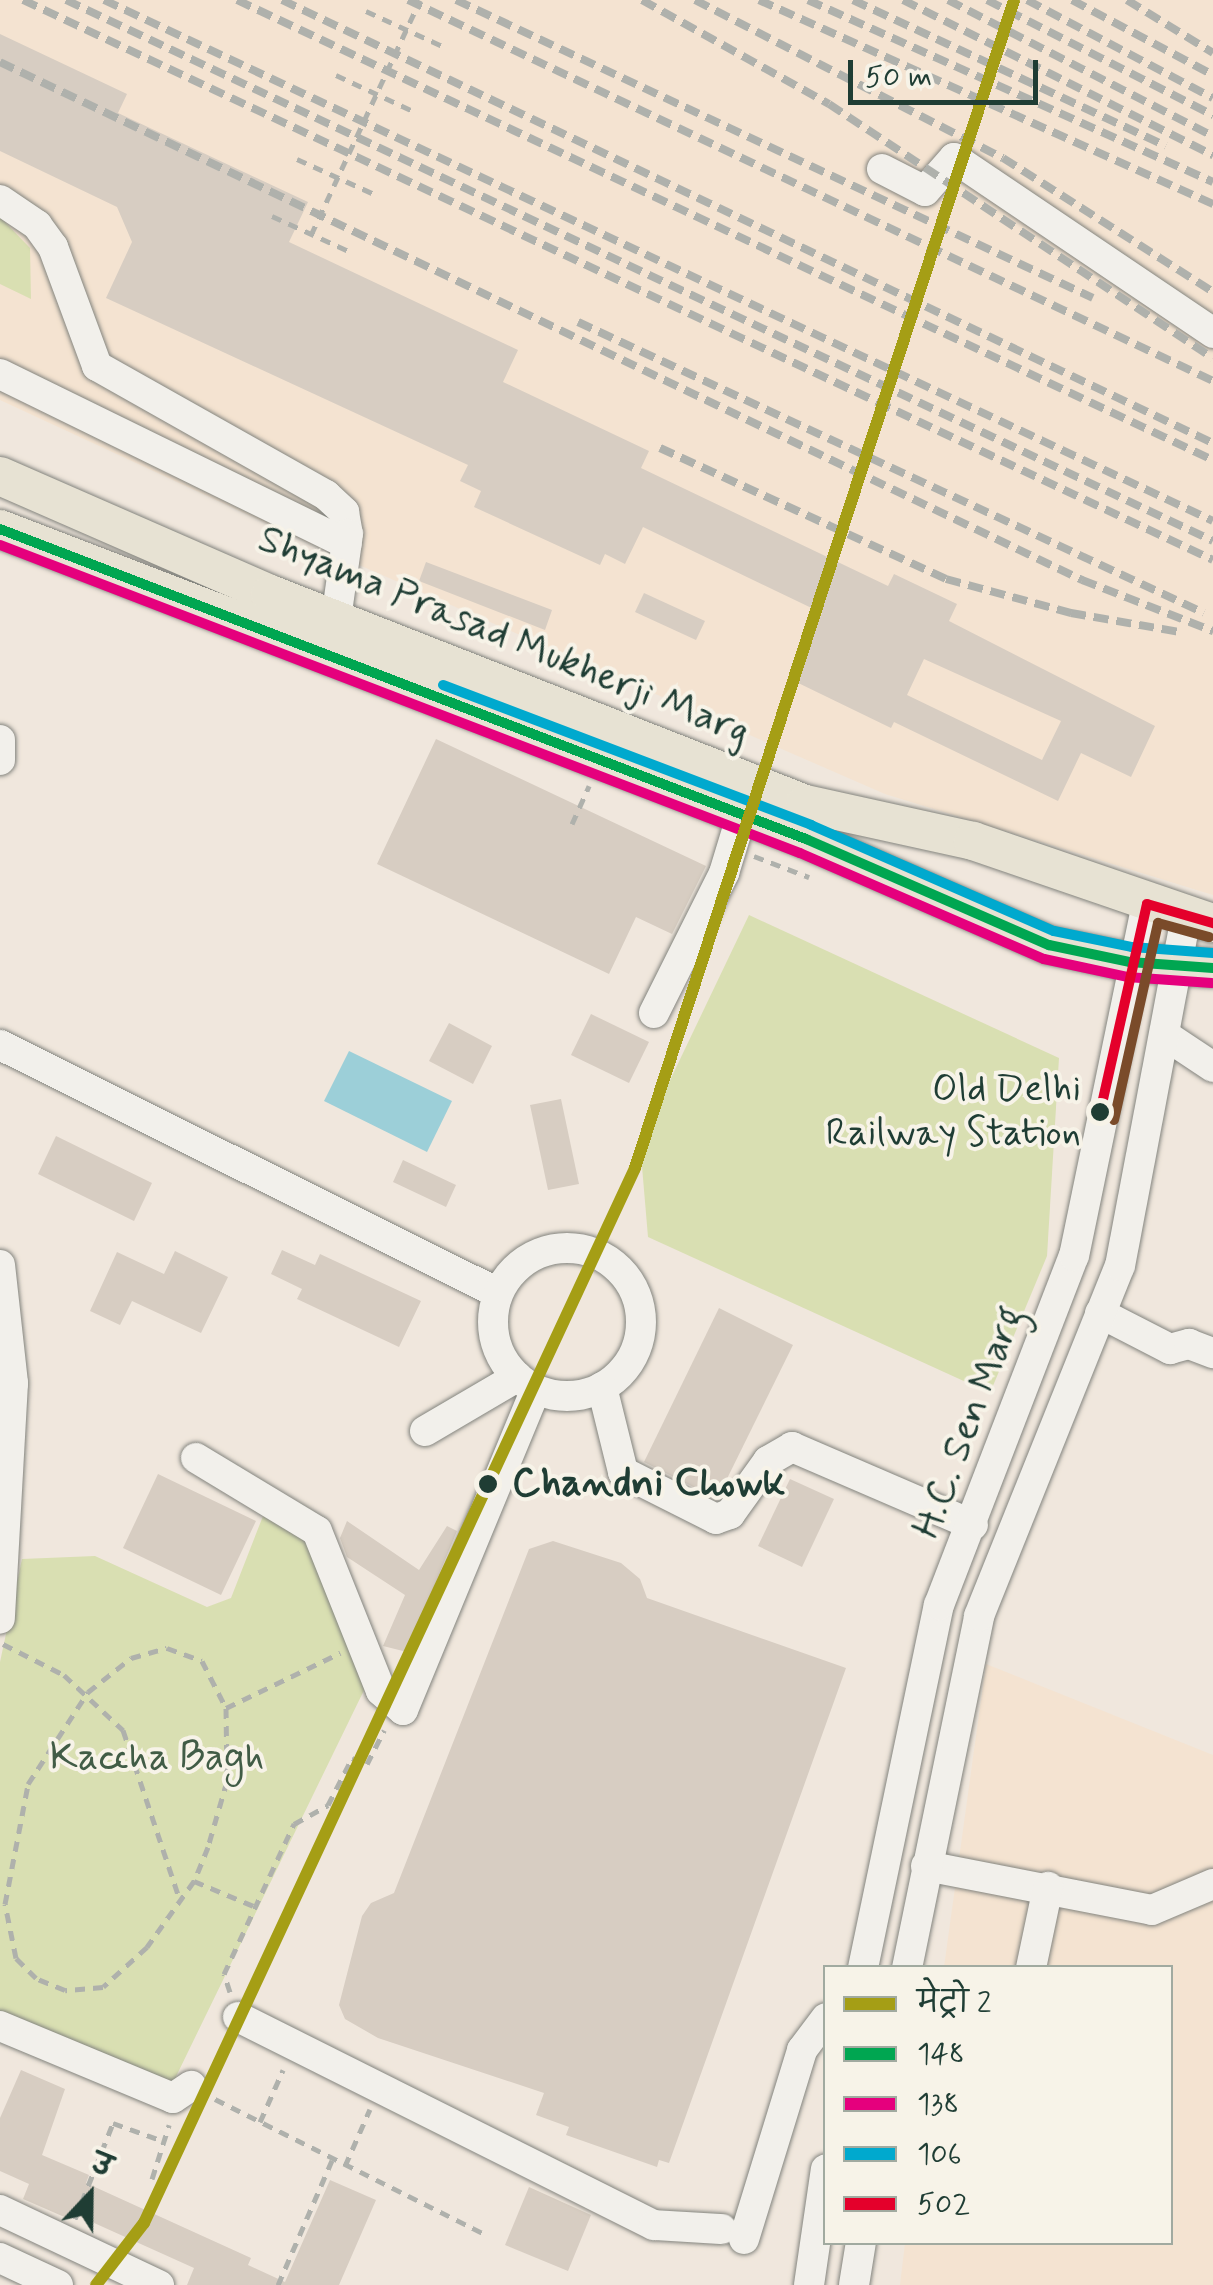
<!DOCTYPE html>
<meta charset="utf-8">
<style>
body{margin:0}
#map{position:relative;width:1213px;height:2285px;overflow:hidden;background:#f0e7dd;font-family:Mynerve,"Playpen Sans Deva",sans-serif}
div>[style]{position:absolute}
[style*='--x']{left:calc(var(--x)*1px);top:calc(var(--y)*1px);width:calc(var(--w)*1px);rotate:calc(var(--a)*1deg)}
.built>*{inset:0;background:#f4e3d1}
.green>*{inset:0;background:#d9dfb2}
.water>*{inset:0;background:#9ccfd8}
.building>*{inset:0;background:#d7cdc2}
.path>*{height:5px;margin-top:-2.5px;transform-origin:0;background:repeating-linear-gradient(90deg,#afb1ac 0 10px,transparent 0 18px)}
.roads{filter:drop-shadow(0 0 2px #83847e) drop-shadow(0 0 2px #83847e)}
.minor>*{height:30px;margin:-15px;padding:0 15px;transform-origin:15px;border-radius:15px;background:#f2f0eb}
.minor>.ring{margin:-15px;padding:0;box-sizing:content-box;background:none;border:30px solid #f2f0eb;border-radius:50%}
.major>*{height:38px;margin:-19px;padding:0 19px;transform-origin:19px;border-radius:19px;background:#e7e2d3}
.rail>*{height:8px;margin-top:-4px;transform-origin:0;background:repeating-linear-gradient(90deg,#afb1ac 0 15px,transparent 0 23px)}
.path-bridge>*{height:5px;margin-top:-2.5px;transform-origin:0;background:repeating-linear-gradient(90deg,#afb1ac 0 10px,transparent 0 18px)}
.bus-1>*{height:10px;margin:-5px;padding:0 5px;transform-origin:5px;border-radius:5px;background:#00a651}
.bus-2>*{height:10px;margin:-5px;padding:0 5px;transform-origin:5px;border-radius:5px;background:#e5007d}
.bus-3>*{height:10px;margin:-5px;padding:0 5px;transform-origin:5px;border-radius:5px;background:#00a9ce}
.bus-4>*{height:10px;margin:-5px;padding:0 5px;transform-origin:5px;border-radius:5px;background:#e4002b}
.bus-5>*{height:10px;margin:-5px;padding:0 5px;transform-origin:5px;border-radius:5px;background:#7a4b2a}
.metro-1>*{height:12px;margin:-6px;padding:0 6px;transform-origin:6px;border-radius:6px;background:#a59e15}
.dots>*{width:28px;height:28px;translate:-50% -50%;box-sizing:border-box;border:5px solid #f7f3e8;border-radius:50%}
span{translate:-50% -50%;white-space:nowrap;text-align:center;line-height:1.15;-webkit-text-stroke:8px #f7f3e8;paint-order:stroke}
.bus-label{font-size:38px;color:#1f3d34}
.right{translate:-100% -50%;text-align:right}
.street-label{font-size:40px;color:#1f3d34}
.stop-label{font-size:40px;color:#1f3d34;font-weight:700}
.left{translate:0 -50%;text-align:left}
.park-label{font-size:40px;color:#415c46}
.legend{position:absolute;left:823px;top:1965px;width:350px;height:280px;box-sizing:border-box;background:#f7f3e8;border:2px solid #a1aaa0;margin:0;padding:12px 18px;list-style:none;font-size:30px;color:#1f3d34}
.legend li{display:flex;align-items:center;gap:20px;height:50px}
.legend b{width:50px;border:2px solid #a1aaa0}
.north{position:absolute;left:40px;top:2145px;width:100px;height:100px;-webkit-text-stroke:8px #f7f3e8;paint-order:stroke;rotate:22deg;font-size:28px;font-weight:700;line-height:40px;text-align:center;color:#1f3d34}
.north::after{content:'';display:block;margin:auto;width:35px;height:45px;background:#1f3d34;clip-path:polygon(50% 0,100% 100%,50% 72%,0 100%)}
.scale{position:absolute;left:848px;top:60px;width:190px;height:45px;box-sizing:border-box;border:5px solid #1f3d34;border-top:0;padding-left:12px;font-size:30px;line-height:35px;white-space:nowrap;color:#1f3d34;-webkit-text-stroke:8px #f7f3e8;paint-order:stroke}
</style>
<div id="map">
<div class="built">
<div style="clip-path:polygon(0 0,1213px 0,1213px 895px,885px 794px,311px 544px,0 400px)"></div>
<div style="clip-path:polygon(986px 1664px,1213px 1755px,1213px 2285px,900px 2285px,905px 2243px,1170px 2242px,1170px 1968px,944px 1967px)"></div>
</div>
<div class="green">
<div style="clip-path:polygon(0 217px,30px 248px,31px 299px,0 284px)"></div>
<div style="clip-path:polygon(749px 915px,1059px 1058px,1047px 1256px,990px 1393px,648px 1237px,640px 1143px)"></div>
<div style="clip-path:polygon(263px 1516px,307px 1539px,368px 1682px,169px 2091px,0 2023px,0 1662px,22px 1559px,95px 1556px,207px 1607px,231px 1598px)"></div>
</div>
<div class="water">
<div style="clip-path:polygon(349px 1051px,452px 1101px,427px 1152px,324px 1101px)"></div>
</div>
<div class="building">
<div style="clip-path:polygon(evenodd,0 34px,127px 94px,118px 113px,308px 202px,289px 242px,518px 350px,503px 382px,649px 451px,641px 468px,888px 586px,894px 574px,957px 604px,949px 621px,1155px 726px,1131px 777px,1081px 753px,1058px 801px,894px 722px,891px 728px,790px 679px,822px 613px,643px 527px,625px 564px,605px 554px,600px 565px,474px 507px,481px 491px,460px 481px,468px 465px,106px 298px,132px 242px,117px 207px,0 151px,0 34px,924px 659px,1061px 721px,1042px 760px,907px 695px,924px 659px)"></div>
<div style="clip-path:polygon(426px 562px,552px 610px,545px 630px,419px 581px)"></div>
<div style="clip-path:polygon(644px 593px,705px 621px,696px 640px,635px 612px)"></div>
<div style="clip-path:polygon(436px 739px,706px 866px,672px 934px,636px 917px,609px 974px,377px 864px)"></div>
<div style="clip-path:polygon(591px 1014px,649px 1042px,629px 1083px,571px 1055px)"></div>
<div style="clip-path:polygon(449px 1023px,492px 1046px,473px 1084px,429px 1061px)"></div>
<div style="clip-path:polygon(561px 1099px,579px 1184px,548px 1190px,530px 1105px)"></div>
<div style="clip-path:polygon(56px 1136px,152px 1183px,134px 1221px,38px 1174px)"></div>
<div style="clip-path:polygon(403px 1160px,456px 1185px,446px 1207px,393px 1182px)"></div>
<div style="clip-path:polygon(282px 1250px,315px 1265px,320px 1254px,421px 1301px,399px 1347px,297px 1299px,302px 1289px,271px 1274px)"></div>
<div style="clip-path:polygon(175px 1251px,228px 1277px,201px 1333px,132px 1301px,120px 1325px,90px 1311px,117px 1252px,164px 1274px)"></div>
<div style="clip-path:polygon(719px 1308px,793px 1345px,717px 1499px,644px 1462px)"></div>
<div style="clip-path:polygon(158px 1474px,256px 1521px,221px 1595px,123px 1548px)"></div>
<div style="clip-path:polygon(790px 1479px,834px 1499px,802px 1567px,758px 1546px)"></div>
<div style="clip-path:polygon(347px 1521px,419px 1570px,447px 1526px,457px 1531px,407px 1652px,383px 1646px,405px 1595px,347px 1557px,340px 1538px)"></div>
<div style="clip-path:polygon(553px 1541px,621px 1563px,640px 1579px,647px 1598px,846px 1668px,669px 2163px,659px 2160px,657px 2167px,566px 2135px,569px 2127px,536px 2115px,544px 2093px,378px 2038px,345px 2019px,339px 2005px,362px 1916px,371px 1903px,394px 1893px,529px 1549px)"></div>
<div style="clip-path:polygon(21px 2070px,65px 2089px,42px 2155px,89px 2175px,86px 2183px,251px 2258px,248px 2265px,285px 2282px,330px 2180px,376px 2200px,339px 2285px,187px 2285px,194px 2268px,72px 2213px,69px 2219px,23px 2199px,29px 2184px,0 2171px,0 2118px)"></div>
<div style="clip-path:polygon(529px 2187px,591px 2215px,568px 2271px,505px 2245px)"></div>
</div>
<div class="path">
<div style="--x:366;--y:11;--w:84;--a:24.7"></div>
<div style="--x:336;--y:75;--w:85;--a:25.1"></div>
<div style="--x:297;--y:159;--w:85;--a:24.4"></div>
<div style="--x:272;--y:216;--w:89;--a:24.6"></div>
<div style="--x:572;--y:824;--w:42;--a:-65.9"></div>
<div style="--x:754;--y:856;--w:59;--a:20.9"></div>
<div style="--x:3;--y:1644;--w:68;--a:26.9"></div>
<div style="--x:64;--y:1675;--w:81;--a:43"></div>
<div style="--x:123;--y:1730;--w:179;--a:71.5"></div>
<div style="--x:167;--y:1648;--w:37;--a:20"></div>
<div style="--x:202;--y:1661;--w:53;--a:62.9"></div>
<div style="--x:226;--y:1708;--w:73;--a:89.2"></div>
<div style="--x:227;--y:1781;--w:69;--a:106.1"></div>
<div style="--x:208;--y:1847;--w:37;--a:112"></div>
<div style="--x:194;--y:1881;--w:81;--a:125.5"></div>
<div style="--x:147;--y:1947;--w:59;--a:137.7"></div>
<div style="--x:103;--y:1987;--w:38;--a:175"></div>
<div style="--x:65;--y:1990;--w:31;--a:-158"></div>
<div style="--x:36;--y:1978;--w:28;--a:-135"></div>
<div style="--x:16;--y:1958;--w:55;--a:-101.5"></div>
<div style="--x:5;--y:1904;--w:122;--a:-79.1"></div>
<div style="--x:28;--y:1784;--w:110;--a:-56.9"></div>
<div style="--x:88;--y:1692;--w:55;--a:-38.3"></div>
<div style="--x:131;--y:1658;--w:37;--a:-16"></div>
<div style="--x:226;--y:1708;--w:127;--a:-25.8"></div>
<div style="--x:194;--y:1881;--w:67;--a:22.8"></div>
<div style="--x:230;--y:1992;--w:19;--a:-108"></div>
<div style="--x:224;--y:1974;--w:166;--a:-65"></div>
<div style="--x:294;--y:1824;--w:39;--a:-29"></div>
<div style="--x:328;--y:1805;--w:53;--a:-62.9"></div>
<div style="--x:352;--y:1758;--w:16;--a:22"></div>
<div style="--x:367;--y:1764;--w:38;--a:-63"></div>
<div style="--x:215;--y:2099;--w:304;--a:26.6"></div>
<div style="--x:260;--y:2122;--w:57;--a:-66.1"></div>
<div style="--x:345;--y:2166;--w:62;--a:-66.3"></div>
<div style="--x:152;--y:2179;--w:57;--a:-72.5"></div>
<div style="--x:75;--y:2219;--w:103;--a:-68.4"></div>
<div style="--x:113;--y:2123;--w:53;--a:19.8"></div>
<div style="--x:278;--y:2285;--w:136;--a:-66.6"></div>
</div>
<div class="roads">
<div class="minor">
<div style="--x:882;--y:169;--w:48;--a:27.1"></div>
<div style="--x:925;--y:191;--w:44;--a:-48.7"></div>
<div style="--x:954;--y:158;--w:313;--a:34"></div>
<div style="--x:0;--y:200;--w:45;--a:34"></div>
<div style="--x:37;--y:225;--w:27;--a:54"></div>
<div style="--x:53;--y:247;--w:127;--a:69.7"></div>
<div style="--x:97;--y:366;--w:263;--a:29.4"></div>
<div style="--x:326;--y:495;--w:25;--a:43"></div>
<div style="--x:344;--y:512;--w:22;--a:80"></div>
<div style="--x:348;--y:534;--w:86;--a:98"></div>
<div style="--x:0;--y:374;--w:386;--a:26.1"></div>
<div style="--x:0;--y:740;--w:20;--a:90"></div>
<div style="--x:654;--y:1013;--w:157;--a:-63.4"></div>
<div style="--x:724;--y:873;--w:59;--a:-73.1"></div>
<div style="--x:1168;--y:1037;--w:54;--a:33.7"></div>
<div style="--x:0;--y:1045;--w:556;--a:26.47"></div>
<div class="ring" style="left:493px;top:1248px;width:118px;height:118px"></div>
<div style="--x:0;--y:1265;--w:119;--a:83.7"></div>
<div style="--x:13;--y:1383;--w:236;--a:93.2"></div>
<div style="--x:1100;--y:1313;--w:79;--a:27.2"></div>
<div style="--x:1170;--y:1349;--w:20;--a:-15"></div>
<div style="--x:1189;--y:1344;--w:26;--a:21"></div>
<div style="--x:602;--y:1387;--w:88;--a:76.1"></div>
<div style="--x:623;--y:1472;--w:104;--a:26.8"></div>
<div style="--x:716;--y:1519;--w:15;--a:-20"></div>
<div style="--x:730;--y:1514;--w:65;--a:-54.4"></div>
<div style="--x:768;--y:1461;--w:28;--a:-30"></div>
<div style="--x:792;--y:1447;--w:197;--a:23.3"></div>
<div style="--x:425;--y:1431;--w:107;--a:-30.4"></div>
<div style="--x:196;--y:1458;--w:141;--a:31.1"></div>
<div style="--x:317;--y:1531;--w:172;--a:68.2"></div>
<div style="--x:381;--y:1691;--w:29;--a:41"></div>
<div style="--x:403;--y:1710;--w:347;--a:-67.5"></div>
<div style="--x:926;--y:1866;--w:230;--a:11"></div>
<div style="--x:1152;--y:1910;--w:66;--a:-23.1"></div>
<div style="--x:863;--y:1968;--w:371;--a:-78.2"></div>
<div style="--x:939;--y:1605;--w:374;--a:-68.9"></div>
<div style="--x:1074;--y:1256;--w:359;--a:-78.3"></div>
<div style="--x:907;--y:1968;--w:359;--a:-78.4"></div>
<div style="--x:979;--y:1616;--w:377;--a:-68.1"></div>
<div style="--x:1120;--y:1266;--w:356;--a:-79.3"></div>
<div style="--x:1031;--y:1968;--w:83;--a:-78.1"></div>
<div style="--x:238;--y:2017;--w:465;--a:26.6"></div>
<div style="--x:654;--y:2225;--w:68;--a:3.4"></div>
<div style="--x:0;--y:2026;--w:187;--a:22.6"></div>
<div style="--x:173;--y:2098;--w:22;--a:-34"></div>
<div style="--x:0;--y:2210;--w:176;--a:25.3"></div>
<div style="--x:744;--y:2239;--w:198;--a:-72.9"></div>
<div style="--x:802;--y:2050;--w:40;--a:-53"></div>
<div style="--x:0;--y:2258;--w:64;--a:25"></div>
<div style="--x:809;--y:2285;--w:117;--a:-81.7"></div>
<div style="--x:854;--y:2285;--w:44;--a:-80.8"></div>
</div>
<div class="major">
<div style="--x:0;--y:476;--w:295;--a:23.6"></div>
<div style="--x:270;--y:594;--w:575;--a:21.43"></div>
<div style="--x:805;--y:804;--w:172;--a:12.4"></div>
<div style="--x:973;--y:841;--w:254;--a:18.9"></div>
<div style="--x:0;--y:529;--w:864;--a:21.04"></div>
<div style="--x:806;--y:839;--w:265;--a:23.6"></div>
<div style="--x:1049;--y:945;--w:83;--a:11.9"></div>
<div style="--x:1130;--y:962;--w:83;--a:4.1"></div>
</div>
</div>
<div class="rail">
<div style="--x:23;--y:0;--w:1315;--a:25.2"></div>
<div style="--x:66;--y:0;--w:1268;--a:25.25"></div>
<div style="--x:104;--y:0;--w:1225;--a:25.16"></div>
<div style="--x:237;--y:0;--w:1079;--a:25.24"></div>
<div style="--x:282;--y:0;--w:1031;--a:25.45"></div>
<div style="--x:408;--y:0;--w:891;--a:25.33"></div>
<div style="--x:456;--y:0;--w:703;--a:25.07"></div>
<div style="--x:642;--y:0;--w:214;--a:29.1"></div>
<div style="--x:829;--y:104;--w:460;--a:33.5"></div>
<div style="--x:695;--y:0;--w:346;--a:27.2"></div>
<div style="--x:1003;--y:158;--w:249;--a:32.5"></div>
<div style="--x:759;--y:0;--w:498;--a:24.2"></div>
<div style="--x:808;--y:0;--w:444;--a:24.2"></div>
<div style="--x:853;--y:0;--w:345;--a:25"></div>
<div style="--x:903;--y:0;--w:347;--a:26.6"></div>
<div style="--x:948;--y:0;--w:298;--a:27.2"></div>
<div style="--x:987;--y:0;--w:254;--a:27"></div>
<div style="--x:1027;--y:0;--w:210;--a:27.8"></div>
<div style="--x:1072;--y:0;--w:160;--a:28"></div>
<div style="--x:1127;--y:0;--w:101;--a:31.6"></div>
<div style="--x:0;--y:62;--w:1200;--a:25.58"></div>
<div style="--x:1082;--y:580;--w:141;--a:21.3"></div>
<div style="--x:578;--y:322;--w:690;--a:24.93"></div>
<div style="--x:660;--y:448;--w:315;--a:24.6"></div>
<div style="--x:946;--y:579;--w:130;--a:15.2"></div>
<div style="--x:1071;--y:613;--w:111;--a:9.9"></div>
</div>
<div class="path-bridge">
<div style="--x:311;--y:235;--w:259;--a:-65.1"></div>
</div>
<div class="bus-1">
<div style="--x:0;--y:529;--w:864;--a:21.04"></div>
<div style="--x:806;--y:839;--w:265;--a:23.6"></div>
<div style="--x:1049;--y:945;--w:83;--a:11.9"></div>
<div style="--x:1130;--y:962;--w:83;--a:4.1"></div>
</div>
<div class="bus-2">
<div style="--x:0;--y:545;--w:857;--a:21.06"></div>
<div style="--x:800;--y:853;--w:266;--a:23.5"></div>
<div style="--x:1044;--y:959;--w:85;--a:12.2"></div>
<div style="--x:1127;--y:977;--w:85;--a:4"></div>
</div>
<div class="bus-3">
<div style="--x:443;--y:685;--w:394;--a:20.8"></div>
<div style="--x:811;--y:825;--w:265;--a:23.6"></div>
<div style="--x:1054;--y:931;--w:80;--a:11.6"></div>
<div style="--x:1132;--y:947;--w:81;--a:4.2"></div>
</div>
<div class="bus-4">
<div style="--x:1099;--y:1117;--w:218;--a:-77.3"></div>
<div style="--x:1147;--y:904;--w:69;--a:16.1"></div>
</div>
<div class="bus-5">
<div style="--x:1114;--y:1120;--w:202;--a:-77.4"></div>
<div style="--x:1158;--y:923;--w:53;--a:15.4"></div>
</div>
<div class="metro-1">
<div style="--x:96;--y:2285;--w:78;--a:-52.3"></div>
<div style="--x:144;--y:2223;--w:1164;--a:-65.04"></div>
<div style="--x:635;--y:1168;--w:1228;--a:-72.02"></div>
</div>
<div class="dots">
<div style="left:1100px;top:1112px;background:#1f3d34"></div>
<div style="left:488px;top:1484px;background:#1f3d34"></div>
</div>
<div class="bus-label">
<span class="right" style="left:1081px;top:1112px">Old Delhi<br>Railway Station</span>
</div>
<div class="street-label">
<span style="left:504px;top:636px;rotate:22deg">Shyama Prasad Mukherji Marg</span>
<span style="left:969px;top:1422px;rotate:-69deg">H.C. Sen Marg</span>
</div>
<div class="stop-label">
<span class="left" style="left:512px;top:1484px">Chandni Chowk</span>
</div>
<div class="park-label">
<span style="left:157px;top:1758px">Kaccha Bagh</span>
</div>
<ul class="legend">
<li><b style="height:12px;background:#a59e15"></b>मेट्रो 2</li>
<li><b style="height:12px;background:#00a651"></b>148</li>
<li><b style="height:12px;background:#e5007d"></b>138</li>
<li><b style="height:12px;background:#00a9ce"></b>106</li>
<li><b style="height:12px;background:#e4002b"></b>502</li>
</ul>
<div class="north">उ</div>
<div class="scale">50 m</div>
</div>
